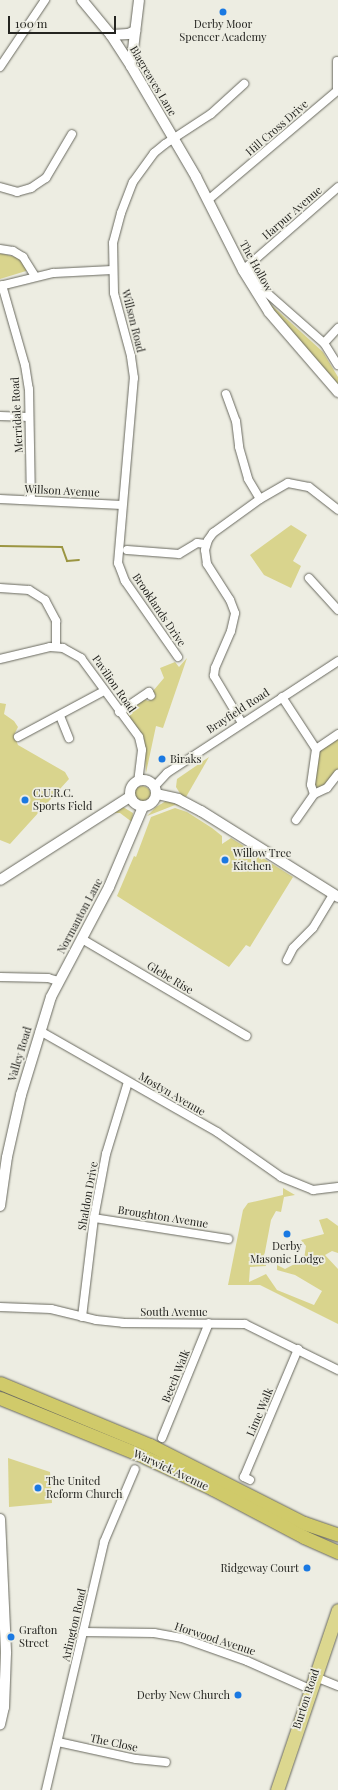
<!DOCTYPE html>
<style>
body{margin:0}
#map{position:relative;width:338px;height:1790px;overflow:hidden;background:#edede2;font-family:"Playfair Display",serif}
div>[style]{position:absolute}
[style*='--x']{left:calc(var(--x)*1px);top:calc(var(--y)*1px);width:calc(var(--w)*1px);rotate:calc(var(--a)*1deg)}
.green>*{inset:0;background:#d9d48d}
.round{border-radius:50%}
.stream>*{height:2px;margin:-1px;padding:0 1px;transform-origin:1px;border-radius:1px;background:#9b9541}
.roads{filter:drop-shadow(0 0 1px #69695f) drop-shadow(0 0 1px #69695f)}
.minor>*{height:8px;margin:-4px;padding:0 4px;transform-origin:4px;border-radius:4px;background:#fff}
.tertiary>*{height:10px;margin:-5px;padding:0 5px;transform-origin:5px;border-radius:5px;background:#fff}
.tertiary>.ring{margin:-5px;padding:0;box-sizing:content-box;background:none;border:10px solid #fff;border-radius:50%}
.primary>*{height:13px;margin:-6.5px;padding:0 6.5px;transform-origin:6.5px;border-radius:6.5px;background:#dcd78f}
.trunk>*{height:13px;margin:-6.5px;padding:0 6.5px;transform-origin:6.5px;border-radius:6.5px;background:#d0ca6a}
.dots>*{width:11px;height:11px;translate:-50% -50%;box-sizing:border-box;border:2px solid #edede2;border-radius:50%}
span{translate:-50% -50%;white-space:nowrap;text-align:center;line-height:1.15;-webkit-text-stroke:3.5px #edede2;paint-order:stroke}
.poi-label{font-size:11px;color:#242420}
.left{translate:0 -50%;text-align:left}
.right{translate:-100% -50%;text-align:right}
.street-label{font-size:11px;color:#242420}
.scale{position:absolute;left:8px;top:16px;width:108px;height:18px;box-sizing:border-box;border:2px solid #242420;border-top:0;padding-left:5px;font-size:12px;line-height:14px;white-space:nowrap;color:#242420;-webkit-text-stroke:3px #edede2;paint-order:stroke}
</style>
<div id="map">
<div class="green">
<div style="clip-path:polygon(0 253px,19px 258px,27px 268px,26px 271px,0 279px)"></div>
<div style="clip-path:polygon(266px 300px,323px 352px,338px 377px,338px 386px,273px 314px)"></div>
<div style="clip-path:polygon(291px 525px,307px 535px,293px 561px,301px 566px,291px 588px,264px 575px,250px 555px)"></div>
<div style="clip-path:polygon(187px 658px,163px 728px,156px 726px,146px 773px,144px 739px,127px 716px,127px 711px,144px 699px,148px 701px,156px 696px,153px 691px,164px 678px,160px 668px,175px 662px,179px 667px)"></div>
<div style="clip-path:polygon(0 703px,6px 704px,4px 714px,14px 721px,18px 727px,14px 735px,18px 745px,65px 772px,69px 779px,10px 844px,0 840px)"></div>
<div style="clip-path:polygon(338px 737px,338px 770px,325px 787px,318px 788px,315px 785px,317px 752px)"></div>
<div style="clip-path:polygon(209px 757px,186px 797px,181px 795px,176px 787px,177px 779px)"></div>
<div class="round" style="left:133px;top:786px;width:18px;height:18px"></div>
<div style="clip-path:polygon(166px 801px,189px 808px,175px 805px,147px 816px,156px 807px)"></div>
<div style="clip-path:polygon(123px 807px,133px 813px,132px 822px,120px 813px,113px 813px)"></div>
<div style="clip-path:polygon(175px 808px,187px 812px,212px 828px,222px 836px,222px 844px,231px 838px,293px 877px,250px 947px,246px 945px,229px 967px,117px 896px,134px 856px,136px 857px,151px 817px)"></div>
<div style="clip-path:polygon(283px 1188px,295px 1195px,284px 1197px,281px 1212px,276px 1211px,271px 1220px,264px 1257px,266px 1266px,250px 1267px,249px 1282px,266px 1274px,277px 1290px,314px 1305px,322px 1291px,295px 1275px,277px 1270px,277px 1265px,285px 1269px,304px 1259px,306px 1246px,301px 1240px,324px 1234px,319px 1220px,327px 1218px,338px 1226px,338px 1253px,332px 1251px,325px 1255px,338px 1269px,338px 1324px,260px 1285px,228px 1285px,243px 1210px,248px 1203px,283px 1195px)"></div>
<div style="clip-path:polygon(8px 1458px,50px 1472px,52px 1503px,9px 1507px)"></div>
</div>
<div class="stream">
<div style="--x:0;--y:546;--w:62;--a:0.9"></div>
<div style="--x:62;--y:547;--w:15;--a:70"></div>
<div style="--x:67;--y:561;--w:12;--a:-5"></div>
</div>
<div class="roads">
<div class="minor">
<div style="--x:0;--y:67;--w:81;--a:-56.1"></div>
<div style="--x:0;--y:187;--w:18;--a:16"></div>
<div style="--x:17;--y:192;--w:15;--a:-16"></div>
<div style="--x:31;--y:188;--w:18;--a:-34"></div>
<div style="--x:46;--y:178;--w:51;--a:-59.4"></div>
<div style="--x:208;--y:200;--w:169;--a:-40.2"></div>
<div style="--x:337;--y:91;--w:30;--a:-90"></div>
<div style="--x:0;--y:249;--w:13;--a:9"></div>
<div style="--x:13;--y:251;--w:12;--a:31"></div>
<div style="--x:23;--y:257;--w:22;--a:58"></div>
<div style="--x:247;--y:267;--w:33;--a:52"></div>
<div style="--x:267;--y:293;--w:76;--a:41.3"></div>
<div style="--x:324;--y:343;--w:26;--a:58"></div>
<div style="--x:243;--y:270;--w:126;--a:-41.1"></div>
<div style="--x:2;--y:285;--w:83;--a:74"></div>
<div style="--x:25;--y:365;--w:24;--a:81"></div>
<div style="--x:29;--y:389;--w:110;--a:89"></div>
<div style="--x:0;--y:286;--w:55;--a:-13.8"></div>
<div style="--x:53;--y:273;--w:60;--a:-2.9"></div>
<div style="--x:324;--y:343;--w:21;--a:-47"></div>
<div style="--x:226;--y:394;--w:29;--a:70"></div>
<div style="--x:236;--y:421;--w:26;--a:83"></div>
<div style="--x:239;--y:447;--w:33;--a:74"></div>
<div style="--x:248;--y:479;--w:23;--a:59"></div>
<div style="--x:0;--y:416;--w:29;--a:2"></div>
<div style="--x:0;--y:499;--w:122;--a:2.8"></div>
<div style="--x:127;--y:550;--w:52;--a:4.4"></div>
<div style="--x:179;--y:554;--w:21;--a:-31"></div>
<div style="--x:197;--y:543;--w:9;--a:6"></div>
<div style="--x:309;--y:578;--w:43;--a:47.8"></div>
<div style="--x:0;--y:588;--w:29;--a:4"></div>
<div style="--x:29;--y:590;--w:19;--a:32"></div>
<div style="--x:45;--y:600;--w:24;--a:62"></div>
<div style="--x:56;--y:621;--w:26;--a:90"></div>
<div style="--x:178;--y:657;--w:93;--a:-124.9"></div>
<div style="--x:125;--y:581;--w:19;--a:-111"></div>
<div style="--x:118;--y:563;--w:186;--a:-85.1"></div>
<div style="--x:134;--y:378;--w:22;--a:-98"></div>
<div style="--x:131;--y:356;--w:65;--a:-105.1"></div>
<div style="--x:114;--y:293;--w:50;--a:-91.1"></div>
<div style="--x:113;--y:243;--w:31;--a:-75"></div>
<div style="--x:121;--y:213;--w:33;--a:-69"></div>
<div style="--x:133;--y:182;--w:36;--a:-54"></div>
<div style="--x:154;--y:153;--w:14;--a:-39"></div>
<div style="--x:165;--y:144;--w:55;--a:-33.1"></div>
<div style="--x:211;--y:114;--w:45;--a:-42.3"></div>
<div style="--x:0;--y:659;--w:51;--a:-13.5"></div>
<div style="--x:50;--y:647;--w:13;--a:4"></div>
<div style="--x:63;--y:648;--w:21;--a:29"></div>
<div style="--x:81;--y:658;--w:98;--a:53.7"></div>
<div style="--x:139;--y:737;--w:13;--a:77"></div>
<div style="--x:142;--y:750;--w:31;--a:97"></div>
<div style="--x:282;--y:697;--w:62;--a:56.8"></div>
<div style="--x:316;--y:749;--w:36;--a:98"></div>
<div style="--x:311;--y:785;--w:9;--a:72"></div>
<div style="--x:314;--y:794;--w:14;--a:-25"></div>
<div style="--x:327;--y:788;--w:18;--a:-52"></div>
<div style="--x:119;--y:712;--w:36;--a:-34"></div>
<div style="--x:149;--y:692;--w:4;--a:63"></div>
<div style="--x:60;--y:716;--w:24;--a:68"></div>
<div style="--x:242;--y:723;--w:55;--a:-120.8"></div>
<div style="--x:214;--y:676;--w:8;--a:-83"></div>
<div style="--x:215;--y:668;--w:40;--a:-66.6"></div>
<div style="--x:231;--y:631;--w:18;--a:-77"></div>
<div style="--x:235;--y:613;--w:14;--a:-111"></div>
<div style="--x:230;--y:600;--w:43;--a:-122.6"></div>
<div style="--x:207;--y:564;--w:14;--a:-98"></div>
<div style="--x:205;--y:550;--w:10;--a:-73"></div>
<div style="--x:208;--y:540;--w:9;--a:-54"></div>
<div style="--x:213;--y:533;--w:58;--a:-35.9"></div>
<div style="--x:260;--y:499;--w:32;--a:-30"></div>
<div style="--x:288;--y:483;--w:21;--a:11"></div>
<div style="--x:309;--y:487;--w:37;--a:38"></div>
<div style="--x:18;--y:737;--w:98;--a:-28.1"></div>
<div style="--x:316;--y:749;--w:27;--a:-34"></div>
<div style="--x:155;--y:786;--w:18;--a:-47"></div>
<div style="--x:167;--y:773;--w:204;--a:-33.2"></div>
<div style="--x:296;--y:820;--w:32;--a:-55"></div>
<div style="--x:82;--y:939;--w:191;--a:30.5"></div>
<div style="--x:287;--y:960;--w:13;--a:-63"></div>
<div style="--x:293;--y:948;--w:28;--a:-45"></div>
<div style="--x:313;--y:928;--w:39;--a:-59"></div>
<div style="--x:0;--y:977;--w:48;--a:1.2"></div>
<div style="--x:48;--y:978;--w:10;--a:17"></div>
<div style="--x:40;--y:1031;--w:204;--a:29.7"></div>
<div style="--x:217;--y:1132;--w:78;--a:35.1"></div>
<div style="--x:281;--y:1177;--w:35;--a:22"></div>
<div style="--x:313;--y:1190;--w:25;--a:-7"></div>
<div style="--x:94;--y:1218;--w:136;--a:8.9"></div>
<div style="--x:0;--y:1307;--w:51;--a:2.2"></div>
<div style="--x:51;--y:1309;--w:46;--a:13.7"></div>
<div style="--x:96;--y:1320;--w:27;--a:6"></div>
<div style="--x:123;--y:1323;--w:122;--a:0.5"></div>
<div style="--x:245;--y:1324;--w:104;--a:26.3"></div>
<div style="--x:82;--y:1317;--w:100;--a:-83.1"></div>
<div style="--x:94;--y:1218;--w:65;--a:-79.4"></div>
<div style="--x:106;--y:1154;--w:75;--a:-73"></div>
<div style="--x:162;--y:1438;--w:124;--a:-67.8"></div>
<div style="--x:250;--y:1480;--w:7;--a:-153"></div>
<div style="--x:244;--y:1477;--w:139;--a:-67.1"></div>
<div style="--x:83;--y:1632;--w:71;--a:0.8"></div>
<div style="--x:154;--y:1633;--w:28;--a:10"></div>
<div style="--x:182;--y:1638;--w:69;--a:19.5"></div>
<div style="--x:247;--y:1661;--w:69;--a:24"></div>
<div style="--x:313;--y:1676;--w:27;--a:22"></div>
<div style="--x:58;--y:1742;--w:80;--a:12.3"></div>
<div style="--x:136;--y:1759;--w:30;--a:6"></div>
<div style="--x:46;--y:1790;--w:255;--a:-76.8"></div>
<div style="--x:104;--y:1542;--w:79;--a:-67"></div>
</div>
<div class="tertiary">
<div style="--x:82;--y:0;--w:45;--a:50.4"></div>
<div style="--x:111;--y:35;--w:37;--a:57"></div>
<div style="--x:131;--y:66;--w:129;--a:59.6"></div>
<div style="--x:196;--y:177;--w:104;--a:63.2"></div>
<div style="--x:243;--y:270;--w:49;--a:58.2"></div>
<div style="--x:269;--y:312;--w:106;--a:49.2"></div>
<div style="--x:111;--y:35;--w:17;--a:-3"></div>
<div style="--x:128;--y:34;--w:8;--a:-23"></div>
<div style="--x:131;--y:66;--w:66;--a:-83.1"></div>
<div class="ring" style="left:130px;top:780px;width:16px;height:16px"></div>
<div style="--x:157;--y:794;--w:22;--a:13"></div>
<div style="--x:178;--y:799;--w:26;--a:28"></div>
<div style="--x:201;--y:811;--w:162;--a:32.1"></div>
<div style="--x:0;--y:880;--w:154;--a:-32.6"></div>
<div style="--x:0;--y:1206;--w:49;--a:-81.9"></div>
<div style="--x:7;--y:1157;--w:64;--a:-77.3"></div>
<div style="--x:21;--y:1095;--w:102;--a:-73"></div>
<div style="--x:51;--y:997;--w:124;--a:-62.2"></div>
<div style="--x:109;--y:887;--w:87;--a:-67"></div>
<div style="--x:0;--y:1519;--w:134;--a:87.4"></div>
<div style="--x:6;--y:1653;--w:54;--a:92.1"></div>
<div style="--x:4;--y:1707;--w:18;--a:103"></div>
</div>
<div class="primary">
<div style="--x:277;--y:1790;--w:190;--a:-71.3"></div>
</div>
<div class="trunk">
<div style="--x:0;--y:1383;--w:162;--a:22.5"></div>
<div style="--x:150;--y:1445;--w:173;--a:26.9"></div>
<div style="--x:304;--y:1523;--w:36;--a:19"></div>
<div style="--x:0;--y:1398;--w:157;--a:22.1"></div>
<div style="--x:145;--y:1457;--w:75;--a:25.2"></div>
<div style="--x:213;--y:1489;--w:103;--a:27.8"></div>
<div style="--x:304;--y:1537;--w:37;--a:24"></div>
</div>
</div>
<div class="dots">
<div style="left:223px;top:12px;background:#1a79e2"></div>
<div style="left:162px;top:759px;background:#1a79e2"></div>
<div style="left:25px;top:800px;background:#1a79e2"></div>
<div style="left:225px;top:860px;background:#1a79e2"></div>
<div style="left:287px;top:1234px;background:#1a79e2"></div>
<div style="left:38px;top:1488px;background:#1a79e2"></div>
<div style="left:307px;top:1568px;background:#1a79e2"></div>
<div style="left:11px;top:1637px;background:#1a79e2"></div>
<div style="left:238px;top:1695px;background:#1a79e2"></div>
</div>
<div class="poi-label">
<span style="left:223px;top:31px">Derby Moor<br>Spencer Academy</span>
<span class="left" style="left:170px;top:759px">Biraks</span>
<span class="left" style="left:33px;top:800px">C.U.R.C.<br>Sports Field</span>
<span class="left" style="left:233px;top:860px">Willow Tree<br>Kitchen</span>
<span style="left:287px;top:1253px">Derby<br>Masonic Lodge</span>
<span class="left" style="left:46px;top:1488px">The United<br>Reform Church</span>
<span class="right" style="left:299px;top:1568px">Ridgeway Court</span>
<span class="left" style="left:19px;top:1637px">Grafton<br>Street</span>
<span class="right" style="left:230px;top:1695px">Derby New Church</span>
</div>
<div class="street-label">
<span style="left:153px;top:81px;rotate:59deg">Blagreaves Lane</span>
<span style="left:277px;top:128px;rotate:-41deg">Hill Cross Drive</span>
<span style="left:292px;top:213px;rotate:-41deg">Harpur Avenue</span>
<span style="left:256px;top:266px;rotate:61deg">The Hollow</span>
<span style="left:133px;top:321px;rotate:76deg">Willson Road</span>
<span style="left:17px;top:415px;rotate:-93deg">Merridale Road</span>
<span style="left:62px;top:491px;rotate:3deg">Willson Avenue</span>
<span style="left:159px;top:610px;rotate:56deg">Brooklands Drive</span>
<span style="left:114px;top:684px;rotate:55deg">Pavilion Road</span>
<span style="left:238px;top:711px;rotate:-33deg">Brayfield Road</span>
<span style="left:80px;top:916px;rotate:-62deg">Normanton Lane</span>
<span style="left:170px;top:978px;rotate:31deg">Glebe Rise</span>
<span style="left:20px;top:1054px;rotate:-73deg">Valley Road</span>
<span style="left:172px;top:1094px;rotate:30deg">Mostyn Avenue</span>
<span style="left:88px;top:1196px;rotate:-80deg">Shaldon Drive</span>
<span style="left:163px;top:1217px;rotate:9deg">Broughton Avenue</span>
<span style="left:174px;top:1312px">South Avenue</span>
<span style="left:176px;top:1376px;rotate:-68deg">Beech Walk</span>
<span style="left:260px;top:1412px;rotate:-67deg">Lime Walk</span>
<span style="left:171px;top:1470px;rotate:25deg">Warwick Avenue</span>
<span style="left:74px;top:1625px;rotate:-77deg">Arlington Road</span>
<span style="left:215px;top:1639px;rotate:18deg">Horwood Avenue</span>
<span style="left:306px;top:1699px;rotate:-72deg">Burton Road</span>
<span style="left:114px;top:1743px;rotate:12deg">The Close</span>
</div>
<div class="scale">100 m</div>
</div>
